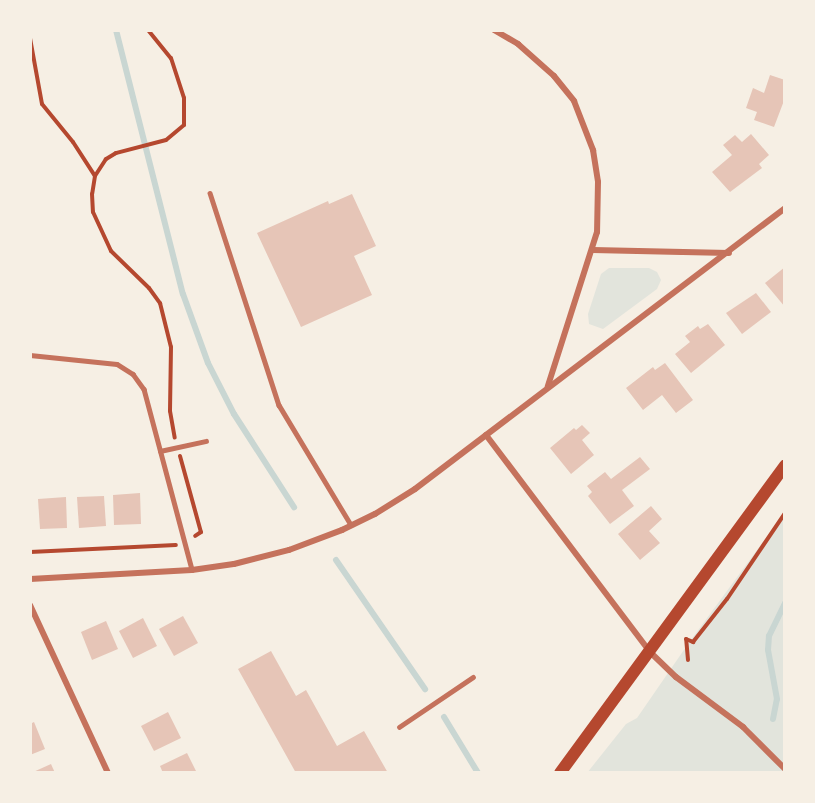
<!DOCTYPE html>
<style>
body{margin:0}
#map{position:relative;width:815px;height:803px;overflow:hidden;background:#f6efe4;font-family:Poppins,sans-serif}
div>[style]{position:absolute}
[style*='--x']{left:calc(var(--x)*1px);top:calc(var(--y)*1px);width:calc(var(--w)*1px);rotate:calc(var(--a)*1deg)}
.green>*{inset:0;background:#e2e4dc}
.stream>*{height:6px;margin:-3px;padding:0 3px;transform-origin:3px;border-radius:3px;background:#c9d6d2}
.building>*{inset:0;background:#e6c5b7}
.path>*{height:4px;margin:-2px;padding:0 2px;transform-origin:2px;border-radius:2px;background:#b5482f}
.service>*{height:4.5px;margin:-2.25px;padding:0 2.25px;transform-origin:2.25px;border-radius:2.25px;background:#c5725c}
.minor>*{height:6px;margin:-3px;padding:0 3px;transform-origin:3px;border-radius:3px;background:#c5725c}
.secondary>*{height:12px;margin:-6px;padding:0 6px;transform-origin:6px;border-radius:6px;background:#b5482f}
span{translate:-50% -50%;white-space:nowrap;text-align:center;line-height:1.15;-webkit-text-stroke:6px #f6efe4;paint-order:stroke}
.frame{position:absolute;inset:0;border:32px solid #f6efe4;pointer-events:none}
</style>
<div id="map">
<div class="green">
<div style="clip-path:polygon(609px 268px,649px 268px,657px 272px,661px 280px,657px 289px,603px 329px,589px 324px,588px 314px,601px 274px)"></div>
<div style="clip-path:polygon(785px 512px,785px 773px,587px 773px,626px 724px,637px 718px,688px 644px)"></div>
</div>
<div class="stream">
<div style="--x:116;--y:30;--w:272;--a:75.8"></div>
<div style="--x:183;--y:294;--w:73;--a:70.1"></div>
<div style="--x:208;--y:363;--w:57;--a:63"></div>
<div style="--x:234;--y:414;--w:111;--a:57.2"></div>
<div style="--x:336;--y:560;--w:157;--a:55.4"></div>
<div style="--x:444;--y:717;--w:66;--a:58.7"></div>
<div style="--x:773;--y:719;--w:20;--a:-79"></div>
<div style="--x:777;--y:699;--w:50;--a:-100.4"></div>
<div style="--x:768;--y:650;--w:14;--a:-86"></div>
<div style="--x:769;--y:636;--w:37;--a:-64"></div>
</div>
<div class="building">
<div style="clip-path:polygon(770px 75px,785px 80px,785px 98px,774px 127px,754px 120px,757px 112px,746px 108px,753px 88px,764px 93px)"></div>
<div style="clip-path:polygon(751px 134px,769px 155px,759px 164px,762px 168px,730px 192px,712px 172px,732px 155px,723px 145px,735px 135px,742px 142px)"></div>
<div style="clip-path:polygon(352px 194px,376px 246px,354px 256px,372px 295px,301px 327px,257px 233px,328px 201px,329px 204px)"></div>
<div style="clip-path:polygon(785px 267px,785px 307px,765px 283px)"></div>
<div style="clip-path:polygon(756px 293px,771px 312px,742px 334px,726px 313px)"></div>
<div style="clip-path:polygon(708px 324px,725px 345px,691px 373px,675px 354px,690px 342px,685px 336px,698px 326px,700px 329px)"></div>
<div style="clip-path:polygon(665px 363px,693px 400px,676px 413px,662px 395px,643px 410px,626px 388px,653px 367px,655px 370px)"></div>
<div style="clip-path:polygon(582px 425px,590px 433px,582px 440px,594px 455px,571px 474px,550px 448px,574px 428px,576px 430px)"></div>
<div style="clip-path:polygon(640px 457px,650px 469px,622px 490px,634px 506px,610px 524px,588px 496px,592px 492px,587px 486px,605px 472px,611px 479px)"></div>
<div style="clip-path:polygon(140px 493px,141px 524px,114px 525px,113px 495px)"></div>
<div style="clip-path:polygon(104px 496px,106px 526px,79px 528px,77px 497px)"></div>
<div style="clip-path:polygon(66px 497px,67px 528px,40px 529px,38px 499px)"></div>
<div style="clip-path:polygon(651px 506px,662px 519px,649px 531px,660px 543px,640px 560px,618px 534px)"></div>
<div style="clip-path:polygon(183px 616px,198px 643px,174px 656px,159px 629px)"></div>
<div style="clip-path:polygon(143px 618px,157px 646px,133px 658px,119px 631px)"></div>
<div style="clip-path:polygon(106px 621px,118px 649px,92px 660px,81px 632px)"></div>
<div style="clip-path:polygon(271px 651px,296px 696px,306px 690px,337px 746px,364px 731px,388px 773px,296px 773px,238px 669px)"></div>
<div style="clip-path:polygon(168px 712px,181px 738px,154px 751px,141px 726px)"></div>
<div style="clip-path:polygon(34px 722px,45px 749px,30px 755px,30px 724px)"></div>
<div style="clip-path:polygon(187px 753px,197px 773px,163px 773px,160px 766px)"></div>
<div style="clip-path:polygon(51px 764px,55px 773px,31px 773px)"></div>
</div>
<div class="path">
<div style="--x:148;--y:30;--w:36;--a:51"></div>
<div style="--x:171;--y:58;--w:42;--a:72"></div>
<div style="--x:184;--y:98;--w:27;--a:90"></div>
<div style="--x:184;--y:125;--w:23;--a:140"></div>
<div style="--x:166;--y:140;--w:52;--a:165.4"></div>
<div style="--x:116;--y:153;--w:12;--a:149"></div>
<div style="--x:106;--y:159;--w:20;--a:123"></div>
<div style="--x:95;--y:176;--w:18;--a:99"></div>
<div style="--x:92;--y:194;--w:18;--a:87"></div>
<div style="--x:93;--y:212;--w:43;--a:65.2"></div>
<div style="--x:111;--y:251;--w:53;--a:44.2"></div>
<div style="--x:149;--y:288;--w:19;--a:54"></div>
<div style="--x:160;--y:303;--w:45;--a:76"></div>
<div style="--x:171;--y:347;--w:64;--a:90.9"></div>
<div style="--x:170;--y:411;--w:27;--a:80"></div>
<div style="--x:30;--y:38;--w:67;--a:79.7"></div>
<div style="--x:42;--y:104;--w:49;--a:50.8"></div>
<div style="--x:73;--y:142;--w:40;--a:57.1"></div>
<div style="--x:180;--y:456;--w:79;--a:74.6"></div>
<div style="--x:201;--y:532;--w:7;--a:146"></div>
<div style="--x:30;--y:552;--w:146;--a:-2.7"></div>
<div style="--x:688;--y:660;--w:21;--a:-95"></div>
<div style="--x:686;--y:639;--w:8;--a:23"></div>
<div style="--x:693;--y:642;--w:55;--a:-51.7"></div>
<div style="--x:727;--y:599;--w:104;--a:-56"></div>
</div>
<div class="service">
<div style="--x:210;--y:193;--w:223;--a:72"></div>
<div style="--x:279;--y:405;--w:140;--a:59"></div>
<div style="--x:30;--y:355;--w:87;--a:5.9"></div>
<div style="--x:117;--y:364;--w:19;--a:32"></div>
<div style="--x:133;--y:374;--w:19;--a:54"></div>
<div style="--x:144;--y:389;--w:187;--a:75.1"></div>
<div style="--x:160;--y:451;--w:47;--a:-12.3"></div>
<div style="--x:399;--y:727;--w:89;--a:-34"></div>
</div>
<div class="minor">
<div style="--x:494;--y:30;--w:28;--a:30"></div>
<div style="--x:518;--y:44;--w:48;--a:41.6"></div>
<div style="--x:554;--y:76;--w:32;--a:51"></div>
<div style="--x:574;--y:101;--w:53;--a:68.8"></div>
<div style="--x:593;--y:150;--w:32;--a:81"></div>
<div style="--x:598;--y:182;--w:50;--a:91.1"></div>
<div style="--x:597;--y:232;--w:162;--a:107.7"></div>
<div style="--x:593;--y:250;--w:136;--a:1.3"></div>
<div style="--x:486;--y:435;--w:272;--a:52.9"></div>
<div style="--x:650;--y:652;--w:36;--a:44"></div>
<div style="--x:676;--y:677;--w:84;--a:36.7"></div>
<div style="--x:743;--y:727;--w:59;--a:45"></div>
<div style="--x:30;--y:579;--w:162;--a:-3.2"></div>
<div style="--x:192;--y:570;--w:42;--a:-8.1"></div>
<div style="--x:234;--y:564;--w:57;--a:-14.3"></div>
<div style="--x:289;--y:550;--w:57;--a:-20.7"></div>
<div style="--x:342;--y:530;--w:37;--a:-26"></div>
<div style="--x:375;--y:514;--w:47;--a:-32"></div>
<div style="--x:415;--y:489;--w:465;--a:-37.2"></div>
<div style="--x:30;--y:605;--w:185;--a:65.1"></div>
</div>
<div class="secondary">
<div style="--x:560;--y:773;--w:381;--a:-53.8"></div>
</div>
<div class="frame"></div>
</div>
